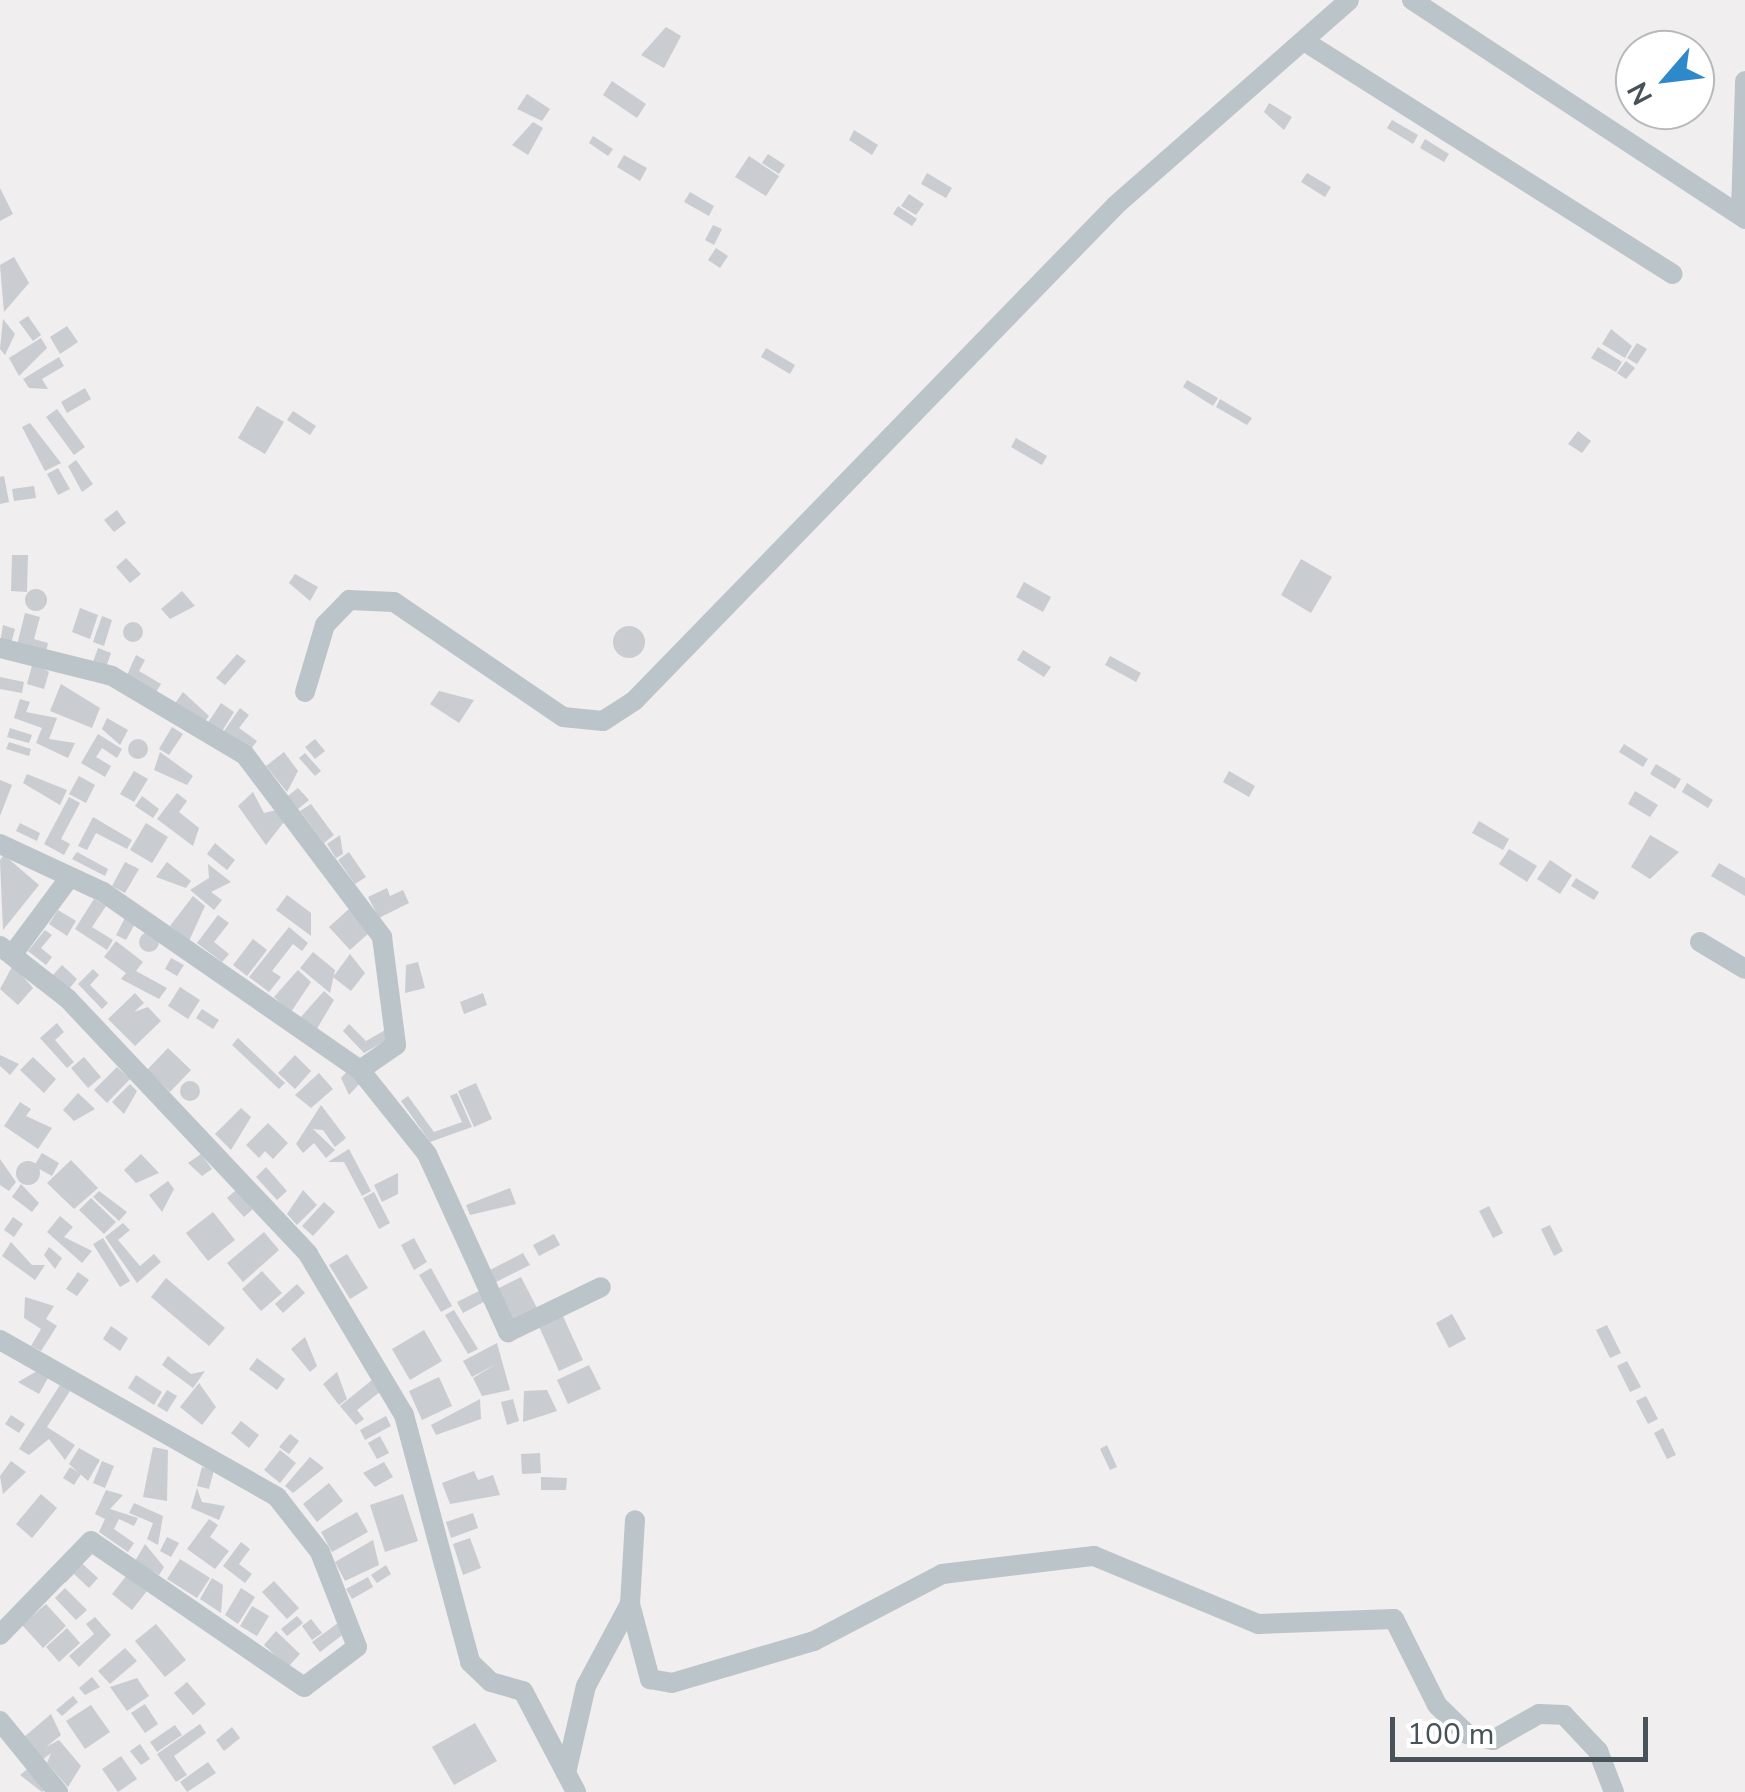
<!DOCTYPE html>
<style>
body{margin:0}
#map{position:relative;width:1745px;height:1792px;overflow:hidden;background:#f0eeee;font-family:"Nunito Sans",sans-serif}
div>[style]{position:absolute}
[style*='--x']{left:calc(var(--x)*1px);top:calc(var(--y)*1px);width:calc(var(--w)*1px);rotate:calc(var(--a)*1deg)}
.building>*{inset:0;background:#c9ccd0}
.round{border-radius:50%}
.minor>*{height:20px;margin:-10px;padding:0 10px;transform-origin:10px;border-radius:10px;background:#bbc4c9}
span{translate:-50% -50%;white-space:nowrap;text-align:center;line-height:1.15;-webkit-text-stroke:8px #fff;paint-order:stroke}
.north{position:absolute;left:1615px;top:30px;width:100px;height:100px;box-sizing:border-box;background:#fff;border:2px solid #b6babd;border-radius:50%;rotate:242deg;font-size:28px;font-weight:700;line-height:40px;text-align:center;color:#485359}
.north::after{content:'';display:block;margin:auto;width:35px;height:45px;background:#2e88ca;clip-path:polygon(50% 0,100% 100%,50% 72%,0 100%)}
.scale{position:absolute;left:1390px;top:1717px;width:258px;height:45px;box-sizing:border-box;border:5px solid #485359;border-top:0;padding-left:12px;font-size:30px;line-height:35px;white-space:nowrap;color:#485359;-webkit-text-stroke:8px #fff;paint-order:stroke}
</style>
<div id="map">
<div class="building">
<div style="clip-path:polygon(666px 27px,681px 36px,664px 68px,641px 55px)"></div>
<div style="clip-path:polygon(612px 81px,646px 104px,637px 118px,603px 95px)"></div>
<div style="clip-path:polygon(527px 94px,550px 109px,542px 121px,517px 109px)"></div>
<div style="clip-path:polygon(1269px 103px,1292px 117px,1284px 130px,1264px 112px)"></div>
<div style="clip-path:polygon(1392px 120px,1418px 135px,1413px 144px,1387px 128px)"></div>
<div style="clip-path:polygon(533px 122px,543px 128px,528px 155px,512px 145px)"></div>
<div style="clip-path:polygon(854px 130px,878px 145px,872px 155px,849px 140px)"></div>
<div style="clip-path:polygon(593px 136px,613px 149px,608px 156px,589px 143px)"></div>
<div style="clip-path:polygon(1425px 139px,1449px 154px,1444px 162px,1420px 148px)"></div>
<div style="clip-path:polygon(768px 154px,785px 165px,779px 174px,762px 163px)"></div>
<div style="clip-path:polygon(624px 155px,647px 168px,640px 181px,617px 167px)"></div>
<div style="clip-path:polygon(749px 156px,779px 176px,766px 196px,735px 177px)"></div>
<div style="clip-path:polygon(927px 173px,952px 188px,946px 198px,921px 184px)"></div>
<div style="clip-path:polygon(1307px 173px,1331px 187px,1325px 197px,1301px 182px)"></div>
<div style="clip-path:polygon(0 188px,13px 214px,0 221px)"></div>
<div style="clip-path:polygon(690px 192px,714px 206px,709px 216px,684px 202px)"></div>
<div style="clip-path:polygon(909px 194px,924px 204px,916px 215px,901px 206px)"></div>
<div style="clip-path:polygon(898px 206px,917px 219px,912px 226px,893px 214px)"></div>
<div style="clip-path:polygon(713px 225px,722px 229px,714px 245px,705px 240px)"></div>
<div style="clip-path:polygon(716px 248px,728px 256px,720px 268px,708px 260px)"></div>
<div style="clip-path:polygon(14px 257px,29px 283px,4px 312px,0 265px)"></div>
<div style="clip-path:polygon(28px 316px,41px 335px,33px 341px,19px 322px)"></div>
<div style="clip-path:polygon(3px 319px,15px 334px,5px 355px,0 349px)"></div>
<div style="clip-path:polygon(67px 326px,78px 342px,60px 354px,50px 337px)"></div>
<div style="clip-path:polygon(1611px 329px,1632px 346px,1625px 358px,1602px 344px)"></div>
<div style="clip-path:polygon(41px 338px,47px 348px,19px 376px,9px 358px)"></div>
<div style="clip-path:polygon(1637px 343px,1647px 349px,1637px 364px,1627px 358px)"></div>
<div style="clip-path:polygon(1598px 347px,1622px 362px,1616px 372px,1591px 358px)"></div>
<div style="clip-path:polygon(766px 348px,795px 365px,790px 374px,761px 357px)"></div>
<div style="clip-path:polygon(59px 357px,64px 366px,42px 379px,48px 389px,29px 388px,23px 379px)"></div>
<div style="clip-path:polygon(1626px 361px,1635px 368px,1626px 379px,1617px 373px)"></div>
<div style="clip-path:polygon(1187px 380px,1218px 398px,1213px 406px,1183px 387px)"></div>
<div style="clip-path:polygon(85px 388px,91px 399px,67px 413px,61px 402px)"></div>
<div style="clip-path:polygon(1220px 399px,1252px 418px,1247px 425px,1216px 407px)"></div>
<div style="clip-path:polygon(257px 406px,284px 422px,265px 454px,238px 438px)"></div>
<div style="clip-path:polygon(57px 409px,85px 447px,74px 455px,46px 417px)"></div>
<div style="clip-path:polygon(293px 411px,316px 426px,310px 435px,287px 420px)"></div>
<div style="clip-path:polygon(30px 423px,61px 463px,45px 471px,22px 427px)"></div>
<div style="clip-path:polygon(1578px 431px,1591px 441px,1582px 453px,1568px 444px)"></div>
<div style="clip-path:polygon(1016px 438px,1047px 456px,1042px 465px,1011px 447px)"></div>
<div style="clip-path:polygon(76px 460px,93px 484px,82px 492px,68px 466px)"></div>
<div style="clip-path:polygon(58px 468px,70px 489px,58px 495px,47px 474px)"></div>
<div style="clip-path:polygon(4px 476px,9px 502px,0 504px,0 477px)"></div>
<div style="clip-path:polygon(34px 486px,36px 498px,14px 501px,12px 489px)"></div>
<div style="clip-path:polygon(117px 510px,126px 523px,114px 532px,104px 520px)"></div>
<div style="clip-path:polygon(12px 555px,28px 555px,27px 592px,11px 591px)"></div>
<div style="clip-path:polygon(126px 558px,141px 574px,130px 583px,116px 567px)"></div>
<div style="clip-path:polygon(1301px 559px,1332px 577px,1311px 613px,1281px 595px)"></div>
<div style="clip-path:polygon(295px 574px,318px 587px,310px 601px,289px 583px)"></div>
<div style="clip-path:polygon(1024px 582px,1051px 597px,1043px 612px,1016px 597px)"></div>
<div class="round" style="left:25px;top:589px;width:22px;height:22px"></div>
<div style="clip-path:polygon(182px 591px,195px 606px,170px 619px,161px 609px)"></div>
<div style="clip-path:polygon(80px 608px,98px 615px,90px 639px,72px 632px)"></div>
<div style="clip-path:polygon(25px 613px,40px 617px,34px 639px,48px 643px,46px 652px,17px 645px)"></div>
<div style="clip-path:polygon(102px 616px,112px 620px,104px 646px,93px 642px)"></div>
<div class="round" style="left:123px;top:622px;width:20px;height:20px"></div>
<div style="clip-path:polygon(3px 625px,15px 629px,10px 647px,0 644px)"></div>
<div class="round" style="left:613px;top:626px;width:32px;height:32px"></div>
<div style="clip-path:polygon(98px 648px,111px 653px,106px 667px,93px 662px)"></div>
<div style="clip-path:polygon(1023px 650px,1051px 667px,1044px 677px,1017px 660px)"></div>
<div style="clip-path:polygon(237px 654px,246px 661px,225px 685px,216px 678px)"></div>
<div style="clip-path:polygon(136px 655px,145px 660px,139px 671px,161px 684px,156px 692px,127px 675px)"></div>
<div style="clip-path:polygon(1110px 656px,1141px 673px,1136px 682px,1105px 665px)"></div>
<div style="clip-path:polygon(33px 662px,49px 672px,44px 689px,27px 684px)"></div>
<div style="clip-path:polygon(0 677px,24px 682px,22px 693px,0 689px)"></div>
<div style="clip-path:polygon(61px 684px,100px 708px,92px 728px,50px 711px)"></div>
<div style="clip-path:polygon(439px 691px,474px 700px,459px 723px,430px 704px)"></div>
<div style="clip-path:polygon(183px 692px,209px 716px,203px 724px,174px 705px)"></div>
<div style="clip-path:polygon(20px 699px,30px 702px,26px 712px,57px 718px,49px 739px,75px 743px,68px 758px,36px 743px,42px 728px,14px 718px)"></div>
<div style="clip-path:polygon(221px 703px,234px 712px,221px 733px,207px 724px)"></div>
<div style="clip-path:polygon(240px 708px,249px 715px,239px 728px,257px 741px,248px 753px,222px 734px)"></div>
<div style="clip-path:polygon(107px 718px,128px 730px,120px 745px,102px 729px)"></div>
<div style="clip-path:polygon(172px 727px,183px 734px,169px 755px,159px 749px)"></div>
<div style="clip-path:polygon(10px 728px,32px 735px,29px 743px,7px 737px)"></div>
<div style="clip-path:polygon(98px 734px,122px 749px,117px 758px,102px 748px,96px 757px,111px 766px,105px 777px,81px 763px)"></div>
<div class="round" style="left:128px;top:739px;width:20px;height:20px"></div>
<div style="clip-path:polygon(315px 739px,325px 751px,315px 759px,305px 747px)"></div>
<div style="clip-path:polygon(9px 742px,31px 749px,29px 756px,6px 749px)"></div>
<div style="clip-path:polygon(1624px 744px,1648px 759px,1643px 767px,1619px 752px)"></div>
<div style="clip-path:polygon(160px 752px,193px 776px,187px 785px,154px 770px)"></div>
<div style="clip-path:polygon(284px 752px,298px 771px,287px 792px,266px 766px)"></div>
<div style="clip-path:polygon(305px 753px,321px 771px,315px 776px,299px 758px)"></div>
<div style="clip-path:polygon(1656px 764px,1681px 779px,1675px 789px,1650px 774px)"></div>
<div style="clip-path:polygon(134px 771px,148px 779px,134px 802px,120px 794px)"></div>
<div style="clip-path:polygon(1229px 771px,1255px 786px,1249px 797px,1223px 782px)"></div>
<div style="clip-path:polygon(27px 774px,67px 790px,60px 805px,23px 783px)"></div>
<div style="clip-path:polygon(79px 776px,95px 785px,86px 803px,69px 794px)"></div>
<div style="clip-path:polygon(0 780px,12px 785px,0 816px)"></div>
<div style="clip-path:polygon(1687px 783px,1713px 800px,1708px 808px,1682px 792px)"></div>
<div style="clip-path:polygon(298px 788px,309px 800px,298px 809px,288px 796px)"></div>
<div style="clip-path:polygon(1635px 791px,1658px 805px,1650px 817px,1628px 804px)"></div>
<div style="clip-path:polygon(253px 792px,264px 813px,281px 809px,288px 817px,266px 845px,238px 806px)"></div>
<div style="clip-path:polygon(177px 793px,187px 801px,179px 812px,199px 828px,193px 846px,157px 819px)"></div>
<div style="clip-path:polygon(142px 796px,159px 809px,153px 818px,135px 806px)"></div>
<div style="clip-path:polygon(69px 797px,80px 803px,61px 839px,70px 844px,64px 855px,44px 844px)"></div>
<div style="clip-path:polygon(311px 804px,334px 835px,324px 843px,300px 811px)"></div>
<div style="clip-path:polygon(93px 817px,132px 840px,127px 849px,96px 833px,87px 850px,78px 846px)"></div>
<div style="clip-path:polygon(1479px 821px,1509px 839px,1503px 850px,1472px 833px)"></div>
<div style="clip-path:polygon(20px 823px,40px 833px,37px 841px,16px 831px)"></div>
<div style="clip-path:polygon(146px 823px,168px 837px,152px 863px,130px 850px)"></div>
<div style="clip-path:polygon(340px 835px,343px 854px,336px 858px,327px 844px)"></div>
<div style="clip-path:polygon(1650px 835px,1679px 852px,1650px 879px,1631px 867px)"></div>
<div style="clip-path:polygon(215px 843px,235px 860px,227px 870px,207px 854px)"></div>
<div style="clip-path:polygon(1509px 849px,1537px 866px,1527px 882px,1499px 864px)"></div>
<div style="clip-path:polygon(77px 852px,108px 869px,105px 876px,72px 859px)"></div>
<div style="clip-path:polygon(349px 852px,366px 877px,355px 884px,338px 860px)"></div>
<div style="clip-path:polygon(4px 855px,39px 885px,3px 930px,0 860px)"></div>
<div style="clip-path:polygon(1550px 860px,1572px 875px,1560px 894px,1537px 879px)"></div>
<div style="clip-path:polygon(125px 862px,139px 869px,125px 893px,112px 886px)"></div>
<div style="clip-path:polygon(167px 862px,191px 881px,186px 888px,156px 877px)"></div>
<div style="clip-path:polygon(1719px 863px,1745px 878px,1745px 896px,1711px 876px)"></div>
<div style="clip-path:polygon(208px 864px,231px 882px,211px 892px,222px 900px,214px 910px,190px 890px,209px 878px)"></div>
<div style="clip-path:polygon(1576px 878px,1599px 892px,1594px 900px,1571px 886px)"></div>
<div style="clip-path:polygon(387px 888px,390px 896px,403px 890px,409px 903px,379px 918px,368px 897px)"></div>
<div style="clip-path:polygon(287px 895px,311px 913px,311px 936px,276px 910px)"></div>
<div style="clip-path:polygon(193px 896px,205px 906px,189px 941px,170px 926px)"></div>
<div style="clip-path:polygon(94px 899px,106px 906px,92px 927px,113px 940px,107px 950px,75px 929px)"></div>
<div style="clip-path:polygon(349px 909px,370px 932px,350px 950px,329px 927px)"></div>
<div style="clip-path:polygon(58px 910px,76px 921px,67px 936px,49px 924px)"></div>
<div style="clip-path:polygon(218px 915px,229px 923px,214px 942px,229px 954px,222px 962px,197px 943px)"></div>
<div style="clip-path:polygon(126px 916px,136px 922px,126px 940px,116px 935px)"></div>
<div style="clip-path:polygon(289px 927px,308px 943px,302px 951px,293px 944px,272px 971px,281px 977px,269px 992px,249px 977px)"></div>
<div style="clip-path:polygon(45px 930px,52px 935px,41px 948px,52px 957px,46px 965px,28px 951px)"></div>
<div class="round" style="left:139px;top:932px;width:20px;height:20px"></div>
<div style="clip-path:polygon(253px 939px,267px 950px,247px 976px,233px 965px)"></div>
<div style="clip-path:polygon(116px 941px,143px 962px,136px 971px,167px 988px,159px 999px,121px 979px,126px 973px,104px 957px)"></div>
<div style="clip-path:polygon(313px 952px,335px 970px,330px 993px,300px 968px)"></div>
<div style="clip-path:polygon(350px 954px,365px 973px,351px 991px,333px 977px)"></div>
<div style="clip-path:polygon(171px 958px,184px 965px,177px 976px,165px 969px)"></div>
<div style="clip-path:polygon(418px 962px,425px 988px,405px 993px,406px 965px)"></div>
<div style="clip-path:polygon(13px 965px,33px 988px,18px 1005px,0 989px)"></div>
<div style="clip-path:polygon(62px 965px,77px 979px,69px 989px,53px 975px)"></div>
<div style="clip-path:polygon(93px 969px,99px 975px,90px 985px,108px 1003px,102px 1009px,78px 984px)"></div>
<div style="clip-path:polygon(298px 970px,311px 982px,291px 1012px,274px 997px)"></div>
<div style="clip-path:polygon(180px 987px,200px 1000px,188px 1019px,168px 1006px)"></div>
<div style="clip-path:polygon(324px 991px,334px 1000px,315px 1032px,300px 1018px)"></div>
<div style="clip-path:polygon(135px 993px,144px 1003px,134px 1012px,148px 1007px,161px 1021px,135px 1046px,108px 1019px)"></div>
<div style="clip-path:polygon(483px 993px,487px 1005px,464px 1014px,460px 1002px)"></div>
<div style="clip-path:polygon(202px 1009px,219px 1020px,213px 1029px,196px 1018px)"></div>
<div style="clip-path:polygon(57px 1023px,64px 1032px,55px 1040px,74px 1062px,67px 1068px,40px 1038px)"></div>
<div style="clip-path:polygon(349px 1024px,366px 1041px,387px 1029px,392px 1037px,364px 1053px,343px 1031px)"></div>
<div style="clip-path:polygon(238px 1038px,285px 1083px,279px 1089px,232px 1045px)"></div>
<div style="clip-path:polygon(168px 1048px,191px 1070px,170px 1092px,147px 1070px)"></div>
<div style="clip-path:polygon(0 1055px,19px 1064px,10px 1075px,0 1066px)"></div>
<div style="clip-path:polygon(295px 1055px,311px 1071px,295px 1089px,278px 1073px)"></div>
<div style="clip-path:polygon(33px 1057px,56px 1079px,44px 1093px,20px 1070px)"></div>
<div style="clip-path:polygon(84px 1057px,101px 1077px,88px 1088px,71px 1068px)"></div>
<div style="clip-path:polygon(117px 1067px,130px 1079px,107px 1103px,94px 1090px)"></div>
<div style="clip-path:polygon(348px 1070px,361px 1082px,349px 1095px,341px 1078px)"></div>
<div style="clip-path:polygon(319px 1073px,333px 1089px,311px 1108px,295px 1095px)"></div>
<div class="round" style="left:180px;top:1081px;width:20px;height:20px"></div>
<div style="clip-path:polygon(476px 1083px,492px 1119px,474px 1127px,458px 1091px)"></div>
<div style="clip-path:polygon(130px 1084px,137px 1091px,124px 1114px,112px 1102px)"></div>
<div style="clip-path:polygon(78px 1093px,95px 1109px,74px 1121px,63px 1110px)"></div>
<div style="clip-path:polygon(457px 1093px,472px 1127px,430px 1142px,401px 1101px,408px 1096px,434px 1132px,462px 1122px,450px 1096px)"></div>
<div style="clip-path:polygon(20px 1102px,31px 1109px,26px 1116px,52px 1128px,38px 1149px,4px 1126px)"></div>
<div style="clip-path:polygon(321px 1105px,346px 1138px,335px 1147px,323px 1130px,313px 1129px,335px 1150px,326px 1158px,314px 1143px,303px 1153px,296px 1144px)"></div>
<div style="clip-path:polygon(241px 1108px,251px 1117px,231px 1150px,215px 1134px)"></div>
<div style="clip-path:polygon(268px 1123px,288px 1143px,273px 1159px,265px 1151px,259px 1158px,246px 1145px)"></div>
<div style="clip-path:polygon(349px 1149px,371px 1191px,362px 1196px,344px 1162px,328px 1162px)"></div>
<div style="clip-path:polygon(42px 1153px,59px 1163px,52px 1176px,34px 1166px)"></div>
<div style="clip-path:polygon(141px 1154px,159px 1173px,136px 1183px,124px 1170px)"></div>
<div style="clip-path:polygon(201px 1154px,212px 1169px,202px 1176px,188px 1163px)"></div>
<div style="clip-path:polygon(0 1159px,16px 1182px,9px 1191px,0 1185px)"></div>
<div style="clip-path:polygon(71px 1160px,98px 1188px,74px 1209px,47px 1183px)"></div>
<div class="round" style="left:16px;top:1161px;width:24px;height:24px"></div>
<div style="clip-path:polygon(266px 1167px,287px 1191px,277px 1200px,256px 1177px)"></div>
<div style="clip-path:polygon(398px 1173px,398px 1194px,382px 1202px,374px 1185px)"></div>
<div style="clip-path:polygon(168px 1181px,174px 1189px,162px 1212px,149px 1195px)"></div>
<div style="clip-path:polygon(21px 1184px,39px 1203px,32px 1212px,12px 1197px)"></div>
<div style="clip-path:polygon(510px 1188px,516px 1204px,470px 1215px,466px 1205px)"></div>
<div style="clip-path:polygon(236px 1190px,253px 1209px,244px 1217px,227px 1198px)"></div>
<div style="clip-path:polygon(303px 1190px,317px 1205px,297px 1225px,287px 1214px)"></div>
<div style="clip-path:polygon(99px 1191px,127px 1212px,119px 1221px,93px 1197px)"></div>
<div style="clip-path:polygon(374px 1192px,390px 1223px,379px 1229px,363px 1198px)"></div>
<div style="clip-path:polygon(91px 1198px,116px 1222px,104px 1234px,79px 1210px)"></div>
<div style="clip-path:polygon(324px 1202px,335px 1212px,313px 1236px,302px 1226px)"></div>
<div style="clip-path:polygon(1489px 1206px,1503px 1233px,1493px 1238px,1479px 1211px)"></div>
<div style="clip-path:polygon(213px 1212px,235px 1240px,208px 1261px,186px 1233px)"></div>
<div style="clip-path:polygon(60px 1216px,73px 1227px,64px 1237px,92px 1251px,82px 1263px,47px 1232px)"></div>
<div style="clip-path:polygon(13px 1217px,23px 1224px,14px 1237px,4px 1230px)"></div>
<div style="clip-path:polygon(123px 1223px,130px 1230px,118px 1240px,140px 1266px,154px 1254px,161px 1262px,137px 1283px,105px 1237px)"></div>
<div style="clip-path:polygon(1550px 1225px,1563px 1251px,1554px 1256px,1541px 1229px)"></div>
<div style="clip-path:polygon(264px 1232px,279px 1250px,243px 1282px,227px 1263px)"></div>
<div style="clip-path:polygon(554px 1234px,560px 1245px,539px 1256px,533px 1245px)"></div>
<div style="clip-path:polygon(103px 1238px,130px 1281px,120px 1287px,93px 1244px)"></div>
<div style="clip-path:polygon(414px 1238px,427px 1262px,414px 1270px,401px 1245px)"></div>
<div style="clip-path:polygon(11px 1242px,32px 1265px,45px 1265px,35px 1280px,2px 1256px)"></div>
<div style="clip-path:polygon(49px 1247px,62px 1258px,55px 1269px,44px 1255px)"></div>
<div style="clip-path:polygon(523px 1253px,530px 1265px,494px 1283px,488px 1271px)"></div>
<div style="clip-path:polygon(347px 1254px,368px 1288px,350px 1299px,329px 1265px)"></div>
<div style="clip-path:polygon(431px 1268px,452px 1306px,441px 1312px,419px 1275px)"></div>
<div style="clip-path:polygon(262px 1271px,282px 1293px,261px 1311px,242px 1289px)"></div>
<div style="clip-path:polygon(78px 1272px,89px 1280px,77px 1296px,66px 1289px)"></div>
<div style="clip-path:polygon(521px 1277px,537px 1308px,512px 1320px,497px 1289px)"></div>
<div style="clip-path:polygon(166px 1278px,225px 1328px,209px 1346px,151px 1297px)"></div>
<div style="clip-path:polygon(297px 1284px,305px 1293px,283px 1313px,275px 1304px)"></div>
<div style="clip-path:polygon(485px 1288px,491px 1298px,463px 1313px,457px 1302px)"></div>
<div style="clip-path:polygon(25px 1297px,54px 1306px,46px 1319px,57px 1326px,41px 1351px,31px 1346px,41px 1329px,24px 1318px)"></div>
<div style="clip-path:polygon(454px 1310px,478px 1349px,468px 1354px,445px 1315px)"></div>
<div style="clip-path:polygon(561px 1312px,583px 1360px,559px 1371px,537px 1322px)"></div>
<div style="clip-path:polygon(1452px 1314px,1466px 1339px,1449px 1348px,1436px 1323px)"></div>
<div style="clip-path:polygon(1607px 1325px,1621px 1353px,1610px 1358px,1596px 1330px)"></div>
<div style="clip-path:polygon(111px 1326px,128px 1338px,120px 1351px,103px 1339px)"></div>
<div style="clip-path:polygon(424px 1330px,442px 1361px,410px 1380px,392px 1349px)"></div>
<div style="clip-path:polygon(305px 1337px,317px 1366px,310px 1372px,291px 1349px)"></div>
<div style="clip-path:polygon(497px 1343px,510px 1390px,482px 1396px,473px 1378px,496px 1364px,472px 1377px,463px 1361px)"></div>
<div style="clip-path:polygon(168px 1356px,191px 1374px,205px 1371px,193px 1388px,162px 1365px)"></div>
<div style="clip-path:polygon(257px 1358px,285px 1379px,277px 1390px,249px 1369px)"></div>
<div style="clip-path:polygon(1627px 1361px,1641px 1387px,1630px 1392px,1617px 1366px)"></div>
<div style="clip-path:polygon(589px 1365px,601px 1389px,568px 1404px,557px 1380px)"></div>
<div style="clip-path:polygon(37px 1371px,48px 1378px,39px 1394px,18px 1382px)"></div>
<div style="clip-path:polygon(337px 1372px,347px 1399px,339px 1405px,323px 1384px)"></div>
<div style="clip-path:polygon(136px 1375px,162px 1392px,154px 1405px,128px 1388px)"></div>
<div style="clip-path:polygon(439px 1377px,452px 1406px,422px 1420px,409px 1391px)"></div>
<div style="clip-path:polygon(372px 1380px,381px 1391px,357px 1410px,364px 1419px,356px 1425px,340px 1406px)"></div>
<div style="clip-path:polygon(199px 1383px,216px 1407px,202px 1425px,180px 1407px)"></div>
<div style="clip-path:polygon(60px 1385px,70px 1391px,47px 1427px,75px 1445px,65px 1460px,49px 1439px,29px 1455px,19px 1449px)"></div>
<div style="clip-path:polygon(167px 1390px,177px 1396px,167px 1412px,157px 1406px)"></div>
<div style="clip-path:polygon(547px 1390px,557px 1411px,523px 1422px,524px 1391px)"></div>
<div style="clip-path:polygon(1646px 1396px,1658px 1419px,1648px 1424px,1636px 1401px)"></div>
<div style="clip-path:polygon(480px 1399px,481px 1419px,436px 1435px,431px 1425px)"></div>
<div style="clip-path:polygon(513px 1399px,519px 1421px,507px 1425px,501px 1402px)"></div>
<div style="clip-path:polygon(11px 1415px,25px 1424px,19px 1433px,5px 1424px)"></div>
<div style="clip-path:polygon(386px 1416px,391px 1426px,365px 1440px,360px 1430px)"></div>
<div style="clip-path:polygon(241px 1421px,259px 1435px,249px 1448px,231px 1433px)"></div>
<div style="clip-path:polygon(1663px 1428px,1676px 1455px,1667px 1459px,1654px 1433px)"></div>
<div style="clip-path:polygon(290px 1434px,299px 1441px,289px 1454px,279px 1447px)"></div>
<div style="clip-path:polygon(380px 1436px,389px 1453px,377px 1459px,368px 1443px)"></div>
<div style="clip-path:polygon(1107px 1445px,1117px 1467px,1110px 1470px,1100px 1449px)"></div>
<div style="clip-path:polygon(153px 1447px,168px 1450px,167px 1501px,143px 1497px)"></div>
<div style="clip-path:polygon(79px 1448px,100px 1460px,88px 1481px,69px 1464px)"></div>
<div style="clip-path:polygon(280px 1450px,296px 1463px,280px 1483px,264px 1470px)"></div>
<div style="clip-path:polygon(540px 1453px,541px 1473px,522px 1474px,521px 1454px)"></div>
<div style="clip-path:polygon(310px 1457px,324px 1468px,293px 1493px,285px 1486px)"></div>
<div style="clip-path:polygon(11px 1461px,26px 1472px,3px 1494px,0 1476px)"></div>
<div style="clip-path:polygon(102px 1461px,114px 1466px,105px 1488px,93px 1483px)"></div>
<div style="clip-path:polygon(384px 1462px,393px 1477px,375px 1487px,363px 1473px)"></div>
<div style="clip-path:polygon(70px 1467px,81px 1474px,74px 1485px,63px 1478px)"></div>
<div style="clip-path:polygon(202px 1467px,214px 1470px,209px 1489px,197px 1486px)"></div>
<div style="clip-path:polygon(474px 1471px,478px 1480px,493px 1475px,500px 1495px,450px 1504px,442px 1483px)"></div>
<div style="clip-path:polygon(541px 1477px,567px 1478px,566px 1490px,541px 1490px)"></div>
<div style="clip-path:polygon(329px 1483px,343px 1501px,317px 1522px,303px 1504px)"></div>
<div style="clip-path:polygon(197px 1488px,202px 1502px,225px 1506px,219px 1520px,191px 1508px)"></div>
<div style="clip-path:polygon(106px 1490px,123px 1495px,110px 1509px,138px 1518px,134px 1526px,119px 1519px,114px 1529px,134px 1543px,128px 1552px,99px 1532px,105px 1519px,95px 1514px)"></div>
<div style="clip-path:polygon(41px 1494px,57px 1508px,32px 1538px,16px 1524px)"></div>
<div style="clip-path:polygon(403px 1494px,418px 1541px,385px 1552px,370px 1505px)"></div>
<div style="clip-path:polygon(134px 1503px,163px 1516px,158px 1545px,147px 1539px,153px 1523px,129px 1513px)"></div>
<div style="clip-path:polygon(357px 1512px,368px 1532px,332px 1552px,321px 1532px)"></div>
<div style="clip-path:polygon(473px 1513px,478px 1528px,451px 1538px,446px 1522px)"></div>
<div style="clip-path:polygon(209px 1519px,218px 1525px,210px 1537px,229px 1551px,215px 1569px,187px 1549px)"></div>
<div style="clip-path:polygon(167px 1537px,179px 1543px,171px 1557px,160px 1551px)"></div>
<div style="clip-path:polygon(470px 1538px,481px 1568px,463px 1575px,453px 1544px)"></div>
<div style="clip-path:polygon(373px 1540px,379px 1565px,345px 1581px,335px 1562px)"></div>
<div style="clip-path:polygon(241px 1542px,250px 1549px,239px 1564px,252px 1574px,245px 1583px,223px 1566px)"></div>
<div style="clip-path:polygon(145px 1544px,164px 1567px,159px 1575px,135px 1561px)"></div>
<div style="clip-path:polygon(76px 1558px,98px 1578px,89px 1588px,74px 1574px,65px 1583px,59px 1577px)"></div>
<div style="clip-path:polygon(180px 1559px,210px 1578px,197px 1598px,167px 1579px)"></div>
<div style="clip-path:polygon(386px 1565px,391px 1574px,377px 1583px,371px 1575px)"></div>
<div style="clip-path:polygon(127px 1575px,147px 1591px,132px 1610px,112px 1594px)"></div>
<div style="clip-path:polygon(368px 1577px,373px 1587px,352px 1599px,346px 1589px)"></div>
<div style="clip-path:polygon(212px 1578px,223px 1585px,221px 1613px,200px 1599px)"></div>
<div style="clip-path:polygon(274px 1581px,299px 1608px,287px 1619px,262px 1592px)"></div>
<div style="clip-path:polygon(65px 1588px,87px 1610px,76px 1620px,55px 1598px)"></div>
<div style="clip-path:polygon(241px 1588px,255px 1597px,238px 1624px,225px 1615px)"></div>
<div style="clip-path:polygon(46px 1604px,66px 1626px,43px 1648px,22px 1625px)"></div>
<div style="clip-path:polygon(252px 1606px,269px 1616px,257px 1636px,240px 1626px)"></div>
<div style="clip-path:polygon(297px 1616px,303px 1623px,287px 1636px,281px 1629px)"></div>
<div style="clip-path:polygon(95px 1617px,111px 1635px,79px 1667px,69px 1656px,94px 1634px,86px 1624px)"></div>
<div style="clip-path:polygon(311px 1619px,322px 1633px,312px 1640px,302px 1626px)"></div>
<div style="clip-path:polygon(338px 1623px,345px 1633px,320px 1652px,312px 1642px)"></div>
<div style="clip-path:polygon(156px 1624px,186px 1660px,165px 1677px,135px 1641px)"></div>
<div style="clip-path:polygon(67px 1628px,80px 1643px,59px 1662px,46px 1647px)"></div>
<div style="clip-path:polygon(276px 1631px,300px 1654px,288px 1667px,264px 1645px)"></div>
<div style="clip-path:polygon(125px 1648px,137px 1661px,110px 1684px,98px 1671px)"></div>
<div style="clip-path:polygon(92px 1677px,100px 1687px,85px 1695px,79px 1688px)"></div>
<div style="clip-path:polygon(137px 1678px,149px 1696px,127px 1711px,110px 1687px)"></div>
<div style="clip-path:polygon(187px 1682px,206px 1704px,193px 1715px,174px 1693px)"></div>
<div style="clip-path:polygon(73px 1696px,78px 1702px,62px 1716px,56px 1710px)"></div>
<div style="clip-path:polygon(145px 1704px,158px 1724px,145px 1733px,131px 1713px)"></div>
<div style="clip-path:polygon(91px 1705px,110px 1732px,85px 1749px,66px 1721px)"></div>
<div style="clip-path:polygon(51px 1714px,61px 1735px,46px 1747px,59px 1740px,81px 1766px,68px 1787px,47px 1763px,51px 1753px,42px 1760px,24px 1737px)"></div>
<div style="clip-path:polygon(475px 1723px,497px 1761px,454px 1785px,432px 1747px)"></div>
<div style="clip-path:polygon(200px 1724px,206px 1733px,174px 1756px,187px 1775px,176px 1782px,157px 1754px)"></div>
<div style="clip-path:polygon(175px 1725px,182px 1735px,157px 1752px,150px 1742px)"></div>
<div style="clip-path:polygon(232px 1727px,240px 1738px,224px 1751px,216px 1740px)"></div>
<div style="clip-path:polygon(140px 1744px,150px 1759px,141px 1765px,130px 1751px)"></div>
<div style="clip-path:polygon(121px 1756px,137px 1779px,118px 1792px,102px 1769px)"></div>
<div style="clip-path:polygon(208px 1762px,216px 1773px,187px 1792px,180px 1782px)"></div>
<div style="clip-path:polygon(30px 1767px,47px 1788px,42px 1792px,20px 1775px)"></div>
</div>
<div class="minor">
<div style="--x:1412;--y:0;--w:399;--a:33.3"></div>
<div style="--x:1304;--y:41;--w:436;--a:32.3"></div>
<div style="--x:1741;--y:211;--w:130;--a:-88.2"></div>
<div style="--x:0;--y:648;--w:115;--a:14"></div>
<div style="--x:112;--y:676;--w:155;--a:30.7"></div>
<div style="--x:245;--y:755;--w:228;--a:53"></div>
<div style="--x:382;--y:937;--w:109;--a:82.6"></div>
<div style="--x:396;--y:1045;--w:44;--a:145.2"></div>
<div style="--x:305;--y:692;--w:70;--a:-73.4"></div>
<div style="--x:325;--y:625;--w:35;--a:-46"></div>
<div style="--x:349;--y:600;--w:45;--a:2.5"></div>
<div style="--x:394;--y:602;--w:204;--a:34.2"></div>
<div style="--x:563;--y:717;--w:40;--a:5.7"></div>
<div style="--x:603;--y:721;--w:38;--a:-33"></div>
<div style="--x:635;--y:700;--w:690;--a:-45.82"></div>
<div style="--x:1116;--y:205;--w:310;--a:-41.3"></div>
<div style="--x:0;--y:844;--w:114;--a:25"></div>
<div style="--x:103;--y:892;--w:313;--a:34.7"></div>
<div style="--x:360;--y:1070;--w:107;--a:51.4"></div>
<div style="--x:427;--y:1154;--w:196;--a:65.5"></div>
<div style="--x:508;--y:1332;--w:103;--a:-25.8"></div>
<div style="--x:1700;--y:942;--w:52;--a:31"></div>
<div style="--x:0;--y:946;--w:86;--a:37.9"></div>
<div style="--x:68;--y:999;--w:350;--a:46.7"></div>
<div style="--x:308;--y:1254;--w:187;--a:59.2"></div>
<div style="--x:404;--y:1415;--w:256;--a:75"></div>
<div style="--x:470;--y:1662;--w:29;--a:44"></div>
<div style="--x:491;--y:1682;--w:33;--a:16"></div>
<div style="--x:523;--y:1691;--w:114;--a:62.3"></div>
<div style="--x:12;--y:955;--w:97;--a:-53.4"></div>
<div style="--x:0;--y:1340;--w:318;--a:29.5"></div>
<div style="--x:277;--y:1497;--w:70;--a:52"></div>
<div style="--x:320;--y:1552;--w:102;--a:68.7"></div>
<div style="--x:357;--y:1647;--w:66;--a:143"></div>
<div style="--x:304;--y:1687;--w:258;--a:-145.6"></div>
<div style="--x:91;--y:1541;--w:131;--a:134.1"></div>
<div style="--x:630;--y:1604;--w:78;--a:75.1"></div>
<div style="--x:650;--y:1679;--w:22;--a:10"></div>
<div style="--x:672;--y:1683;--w:148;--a:-16.5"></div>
<div style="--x:814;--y:1641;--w:144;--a:-27.6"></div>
<div style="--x:942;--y:1574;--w:153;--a:-6.8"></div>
<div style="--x:1094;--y:1556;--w:178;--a:22.5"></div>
<div style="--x:1258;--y:1624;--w:136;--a:-2.1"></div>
<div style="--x:1394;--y:1619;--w:96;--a:63.4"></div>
<div style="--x:1437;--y:1705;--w:42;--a:44"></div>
<div style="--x:1467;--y:1734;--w:27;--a:13"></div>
<div style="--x:1493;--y:1740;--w:53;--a:-29.5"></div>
<div style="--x:1539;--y:1714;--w:25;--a:2"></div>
<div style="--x:1564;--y:1715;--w:50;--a:46.6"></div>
<div style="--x:1598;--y:1751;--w:44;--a:68.7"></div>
<div style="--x:0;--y:1721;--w:92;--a:50.8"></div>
<div style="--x:566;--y:1773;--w:89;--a:-77.1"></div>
<div style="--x:586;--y:1686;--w:93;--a:-61.8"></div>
<div style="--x:630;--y:1604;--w:84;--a:-86.6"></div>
</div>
<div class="north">N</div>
<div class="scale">100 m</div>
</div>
